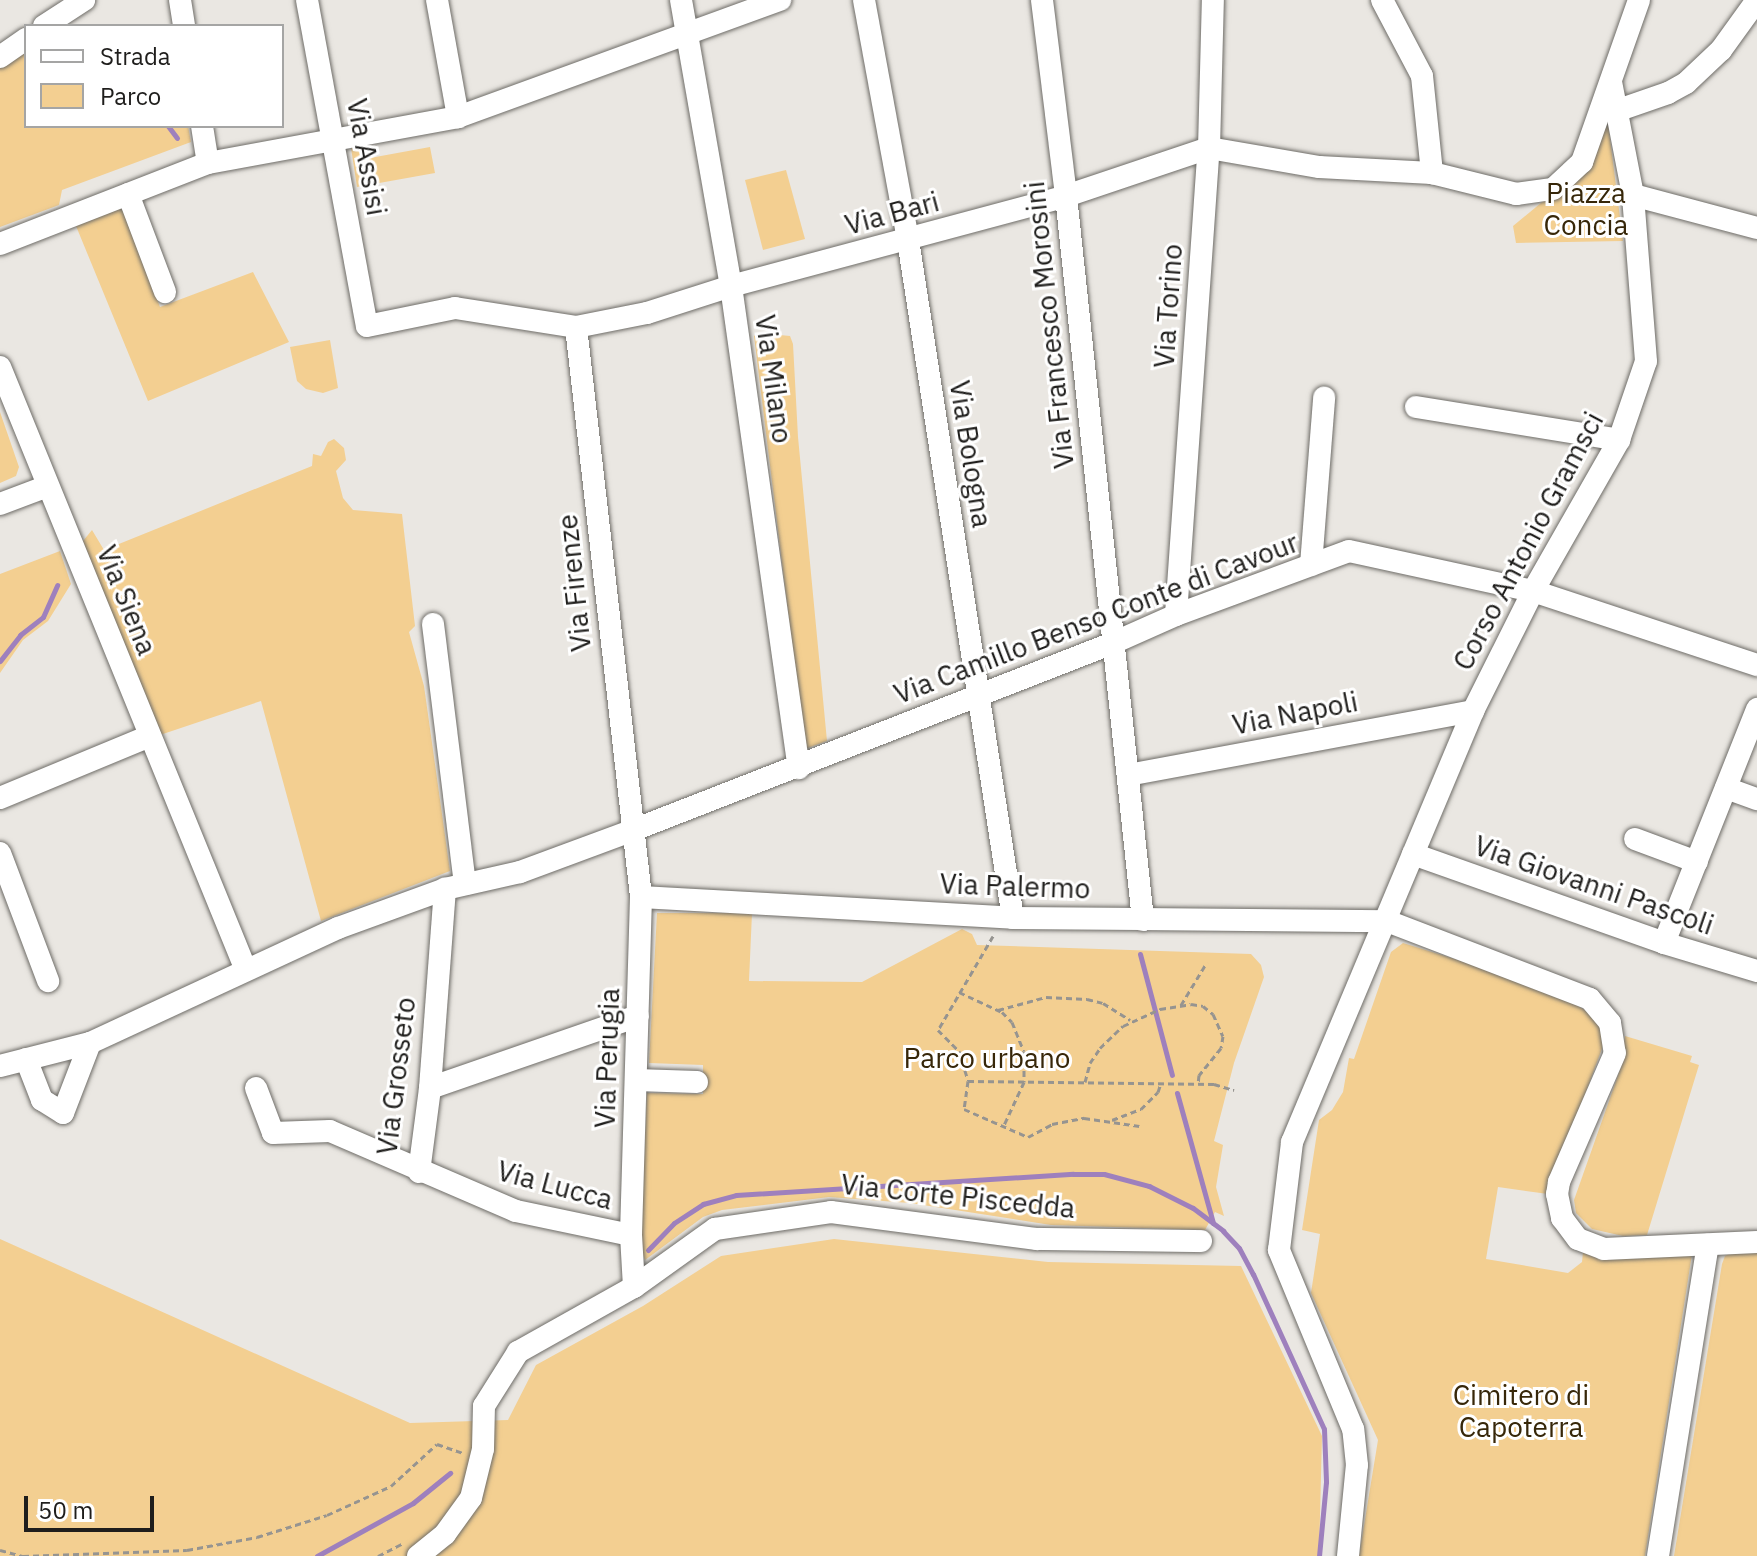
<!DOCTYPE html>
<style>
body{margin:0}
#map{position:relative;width:1757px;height:1556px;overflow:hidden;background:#eae7e2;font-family:"IBM Plex Sans",sans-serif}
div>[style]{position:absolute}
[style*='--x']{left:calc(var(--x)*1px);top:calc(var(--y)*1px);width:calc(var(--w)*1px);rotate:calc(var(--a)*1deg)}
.green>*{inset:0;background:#f3cf91}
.stream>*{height:5px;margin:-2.5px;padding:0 2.5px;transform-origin:2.5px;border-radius:2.5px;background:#9e80bd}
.path>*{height:3px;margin-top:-1.5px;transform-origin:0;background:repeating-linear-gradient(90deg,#969490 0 6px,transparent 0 10px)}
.roads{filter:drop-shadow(0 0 2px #6e6c67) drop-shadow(0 0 2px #6e6c67)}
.minor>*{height:22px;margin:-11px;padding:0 11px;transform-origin:11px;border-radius:11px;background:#fff}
span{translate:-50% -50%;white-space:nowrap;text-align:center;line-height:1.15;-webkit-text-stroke:6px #fff;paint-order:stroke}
.street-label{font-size:28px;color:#1f1e1c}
.park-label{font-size:28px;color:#372709}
.legend{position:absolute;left:24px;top:24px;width:260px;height:104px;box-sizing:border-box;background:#fff;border:2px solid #a5a5a4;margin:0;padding:10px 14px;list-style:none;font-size:24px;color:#1f1e1c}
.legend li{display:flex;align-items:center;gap:16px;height:40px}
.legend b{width:40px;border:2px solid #a5a5a4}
.scale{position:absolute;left:24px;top:1496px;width:130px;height:36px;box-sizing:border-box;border:4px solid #1f1e1c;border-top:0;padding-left:10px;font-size:24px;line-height:28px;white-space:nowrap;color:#1f1e1c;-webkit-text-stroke:6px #fff;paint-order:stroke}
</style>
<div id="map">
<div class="green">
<div style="clip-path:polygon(26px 45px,26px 126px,188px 126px,191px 142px,62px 190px,59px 205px,0 227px,0 64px)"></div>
<div style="clip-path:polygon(1608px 123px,1623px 241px,1516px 243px,1513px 226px,1588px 164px,1599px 126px)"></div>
<div style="clip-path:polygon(367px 146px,370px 158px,430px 147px,435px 173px,357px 187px,351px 148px)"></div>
<div style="clip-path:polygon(786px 170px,805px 239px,763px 250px,745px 180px)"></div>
<div style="clip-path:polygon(123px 207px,160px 307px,253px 272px,289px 342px,148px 401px,76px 226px)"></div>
<div style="clip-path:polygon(759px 333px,790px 336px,793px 344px,798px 437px,827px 741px,805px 749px,754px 336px)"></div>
<div style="clip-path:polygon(330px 340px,338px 388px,323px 393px,306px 389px,297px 381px,290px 347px)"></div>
<div style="clip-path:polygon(0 412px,19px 467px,16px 476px,0 483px)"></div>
<div style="clip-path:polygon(334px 439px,344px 448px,346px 460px,336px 471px,343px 498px,353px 510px,402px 514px,415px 626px,409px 632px,424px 686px,450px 871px,321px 921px,261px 701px,160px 735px,83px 541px,92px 530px,104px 550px,312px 466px,313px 454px,321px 456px,328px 442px)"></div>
<div style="clip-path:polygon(60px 551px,71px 584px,48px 621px,23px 640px,0 673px,0 574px)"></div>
<div style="clip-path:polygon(657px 913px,752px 913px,749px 981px,862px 982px,962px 929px,972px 934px,977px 945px,1251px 954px,1261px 965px,1264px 977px,1234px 1063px,1214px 1141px,1223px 1145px,1216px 1187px,1224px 1216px,1215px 1212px,1205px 1230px,1051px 1225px,910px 1203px,829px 1197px,722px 1210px,703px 1217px,645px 1260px,640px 1248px,647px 1093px,703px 1094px,703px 1065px,649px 1063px)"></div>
<div style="clip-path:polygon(1403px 943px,1549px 988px,1591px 1014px,1601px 1028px,1603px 1046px,1548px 1194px,1498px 1187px,1486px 1259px,1568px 1273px,1582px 1262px,1583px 1252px,1692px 1254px,1645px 1556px,1359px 1556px,1378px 1440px,1311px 1293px,1320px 1234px,1302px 1230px,1319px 1120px,1332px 1110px,1343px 1092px,1349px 1058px,1354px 1059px,1391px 952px)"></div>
<div style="clip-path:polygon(1625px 1036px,1692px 1056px,1690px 1062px,1699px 1065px,1647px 1235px,1623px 1236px,1592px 1229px,1576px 1213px,1574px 1200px,1621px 1067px)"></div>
<div style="clip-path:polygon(0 1239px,410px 1423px,508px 1420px,536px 1365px,643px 1306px,721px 1256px,834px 1239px,1048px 1262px,1241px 1266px,1322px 1436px,1319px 1556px,0 1556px)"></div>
<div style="clip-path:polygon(1734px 1251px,1757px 1253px,1757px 1556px,1674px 1556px,1722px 1264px,1725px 1256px)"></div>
</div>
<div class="stream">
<div style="--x:168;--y:126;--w:15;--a:53"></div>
<div style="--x:0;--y:661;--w:33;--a:-52"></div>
<div style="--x:20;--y:635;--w:29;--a:-38"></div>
<div style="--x:43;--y:617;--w:35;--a:-66"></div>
<div style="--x:1140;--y:954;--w:125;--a:75.2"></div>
<div style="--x:1177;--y:1093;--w:135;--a:74.5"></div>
<div style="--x:648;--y:1250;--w:37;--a:-46"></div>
<div style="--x:674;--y:1223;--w:35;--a:-33"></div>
<div style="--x:703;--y:1204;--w:34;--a:-15"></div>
<div style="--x:736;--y:1195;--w:338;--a:-3.6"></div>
<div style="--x:1073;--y:1174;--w:31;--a:0"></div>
<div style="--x:1104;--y:1174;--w:47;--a:14.9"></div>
<div style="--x:1149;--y:1186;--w:49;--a:26.6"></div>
<div style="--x:1193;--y:1208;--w:38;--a:37"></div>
<div style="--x:1223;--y:1231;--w:23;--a:47"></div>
<div style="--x:1239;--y:1248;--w:30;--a:62"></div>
<div style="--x:1253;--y:1274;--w:170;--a:65.4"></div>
<div style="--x:1324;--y:1429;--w:53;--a:87.8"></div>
<div style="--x:1326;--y:1482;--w:74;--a:95.4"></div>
<div style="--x:317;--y:1556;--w:110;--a:-28.9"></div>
<div style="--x:413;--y:1503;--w:48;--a:-39"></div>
</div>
<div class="path">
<div style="--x:993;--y:936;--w:109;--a:120.3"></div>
<div style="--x:938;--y:1030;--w:30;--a:45"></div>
<div style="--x:959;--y:1051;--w:31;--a:73"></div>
<div style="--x:968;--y:1081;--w:246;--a:0.7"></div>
<div style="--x:1214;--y:1084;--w:21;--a:17"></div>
<div style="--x:959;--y:992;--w:47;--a:24.9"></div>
<div style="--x:1002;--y:1012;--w:14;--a:45"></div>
<div style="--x:1012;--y:1022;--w:31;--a:68"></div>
<div style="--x:1024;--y:1051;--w:31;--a:90"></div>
<div style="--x:1024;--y:1082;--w:47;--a:114.9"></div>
<div style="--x:1181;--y:1005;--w:50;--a:-58.8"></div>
<div style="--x:998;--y:1010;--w:50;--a:-15.2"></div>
<div style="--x:1046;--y:997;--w:41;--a:2.8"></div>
<div style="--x:1087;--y:999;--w:16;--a:14"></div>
<div style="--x:1103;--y:1003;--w:32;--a:32"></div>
<div style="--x:968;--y:1081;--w:28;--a:98"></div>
<div style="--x:964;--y:1109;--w:70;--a:23.6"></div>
<div style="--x:1028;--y:1137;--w:27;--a:-28"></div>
<div style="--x:1052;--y:1124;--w:33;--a:-11"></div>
<div style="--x:1084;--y:1118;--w:56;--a:8.3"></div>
<div style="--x:1085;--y:1082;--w:20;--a:-75"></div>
<div style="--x:1090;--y:1063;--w:18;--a:-56"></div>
<div style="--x:1100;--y:1048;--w:32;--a:-44"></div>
<div style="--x:1123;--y:1026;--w:41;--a:-24.7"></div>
<div style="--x:1160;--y:1009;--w:31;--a:-9"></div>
<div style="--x:1191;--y:1004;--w:12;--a:9"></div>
<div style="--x:1203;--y:1006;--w:13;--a:39"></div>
<div style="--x:1213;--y:1014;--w:24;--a:66"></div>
<div style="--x:1223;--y:1036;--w:12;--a:99"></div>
<div style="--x:1221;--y:1048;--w:35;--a:129"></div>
<div style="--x:1199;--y:1075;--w:9;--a:96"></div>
<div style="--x:1112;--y:1120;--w:31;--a:-21"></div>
<div style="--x:1141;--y:1109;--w:24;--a:-45"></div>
<div style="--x:1158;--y:1092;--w:9;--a:-72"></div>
<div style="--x:0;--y:1550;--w:24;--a:15"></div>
<div style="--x:23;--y:1556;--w:164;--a:-2.1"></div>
<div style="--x:187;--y:1550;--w:71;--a:-10.5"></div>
<div style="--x:257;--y:1537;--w:73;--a:-17.4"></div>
<div style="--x:327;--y:1515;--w:70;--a:-24.4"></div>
<div style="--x:391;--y:1486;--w:62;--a:-42.4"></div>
<div style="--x:437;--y:1444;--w:28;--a:19"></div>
<div style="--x:378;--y:1556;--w:28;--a:-27"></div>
</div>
<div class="roads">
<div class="minor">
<div style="--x:180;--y:0;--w:26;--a:81"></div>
<div style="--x:307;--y:0;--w:331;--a:79.6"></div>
<div style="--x:367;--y:326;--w:90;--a:-11.6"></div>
<div style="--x:455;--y:308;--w:122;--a:8.9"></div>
<div style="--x:576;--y:327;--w:72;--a:-11.2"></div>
<div style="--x:647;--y:313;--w:88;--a:-17.8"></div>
<div style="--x:731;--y:286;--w:347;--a:-15"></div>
<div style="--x:1066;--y:196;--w:151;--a:-18.6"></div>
<div style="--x:1209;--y:148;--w:112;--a:9.8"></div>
<div style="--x:1319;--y:167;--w:113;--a:3"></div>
<div style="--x:1432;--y:173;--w:87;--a:14"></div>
<div style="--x:1516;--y:194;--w:37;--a:-8"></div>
<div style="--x:1553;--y:189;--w:40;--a:-43"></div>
<div style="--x:1582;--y:162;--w:172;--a:-70.6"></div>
<div style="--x:437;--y:0;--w:119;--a:79.8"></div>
<div style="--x:681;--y:0;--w:290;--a:80.1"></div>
<div style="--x:731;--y:286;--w:487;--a:82"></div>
<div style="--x:864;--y:0;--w:244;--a:79.6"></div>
<div style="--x:908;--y:240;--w:686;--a:81.2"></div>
<div style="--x:1042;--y:0;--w:197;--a:83"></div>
<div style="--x:1066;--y:196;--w:728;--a:83.93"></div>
<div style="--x:1382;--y:0;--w:86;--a:62.2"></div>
<div style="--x:1422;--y:76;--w:98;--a:84.1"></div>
<div style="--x:44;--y:26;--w:48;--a:-33"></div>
<div style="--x:0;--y:57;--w:32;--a:-35"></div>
<div style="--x:1616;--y:111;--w:55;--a:-19.1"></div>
<div style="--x:1668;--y:93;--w:21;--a:-29"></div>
<div style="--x:1686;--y:83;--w:48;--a:-43.3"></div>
<div style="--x:1721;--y:50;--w:62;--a:-54.2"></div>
<div style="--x:202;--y:126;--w:37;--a:81"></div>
<div style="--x:128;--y:194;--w:105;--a:69.3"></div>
<div style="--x:1633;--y:195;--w:128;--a:14.9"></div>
<div style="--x:0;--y:244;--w:223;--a:-21.3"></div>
<div style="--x:208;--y:163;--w:254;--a:-10.4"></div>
<div style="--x:458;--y:117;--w:343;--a:-20"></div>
<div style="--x:576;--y:327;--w:574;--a:83.49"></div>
<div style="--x:641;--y:897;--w:338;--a:91.7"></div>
<div style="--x:631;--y:1235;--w:52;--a:86.7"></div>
<div style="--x:0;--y:367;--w:651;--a:67.81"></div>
<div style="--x:1416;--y:407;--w:206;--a:9.2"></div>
<div style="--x:0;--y:504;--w:51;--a:-20.6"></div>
<div style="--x:1311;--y:565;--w:168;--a:-85.5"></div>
<div style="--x:1176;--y:615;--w:468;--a:-86"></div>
<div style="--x:1209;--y:148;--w:148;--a:-88.5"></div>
<div style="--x:433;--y:624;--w:262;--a:83"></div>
<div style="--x:1128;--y:775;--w:351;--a:-10.5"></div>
<div style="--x:1726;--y:788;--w:33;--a:20"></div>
<div style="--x:0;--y:798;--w:162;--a:-22.5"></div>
<div style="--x:1635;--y:839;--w:66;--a:20.4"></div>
<div style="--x:0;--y:853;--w:137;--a:69.4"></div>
<div style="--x:1413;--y:854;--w:266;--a:19.5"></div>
<div style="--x:1664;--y:943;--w:97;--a:16.8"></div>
<div style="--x:641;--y:897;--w:373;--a:3.2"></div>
<div style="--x:1013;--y:918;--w:374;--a:0.5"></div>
<div style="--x:1387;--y:921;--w:217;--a:21"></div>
<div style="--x:1590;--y:999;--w:31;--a:50"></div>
<div style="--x:1610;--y:1023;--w:30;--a:81"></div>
<div style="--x:1615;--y:1053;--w:141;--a:113.5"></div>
<div style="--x:1559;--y:1182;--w:12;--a:99"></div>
<div style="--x:1557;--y:1194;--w:25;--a:78"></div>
<div style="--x:1562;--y:1218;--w:26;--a:53"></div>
<div style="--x:1578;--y:1239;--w:28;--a:21"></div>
<div style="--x:1604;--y:1249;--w:153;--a:-2.6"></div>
<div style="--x:1664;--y:943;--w:252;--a:-68.3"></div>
<div style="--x:90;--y:1043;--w:273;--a:-24.9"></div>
<div style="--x:338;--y:928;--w:114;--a:-20"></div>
<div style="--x:445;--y:889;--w:77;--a:-12.8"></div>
<div style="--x:520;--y:872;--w:118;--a:-20.3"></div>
<div style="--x:631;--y:831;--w:517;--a:-21.31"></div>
<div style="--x:1113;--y:643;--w:69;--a:-24"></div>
<div style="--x:1176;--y:615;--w:184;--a:-20.3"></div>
<div style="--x:1349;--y:551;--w:188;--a:12.3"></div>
<div style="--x:1533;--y:591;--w:236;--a:18.3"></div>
<div style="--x:0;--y:1066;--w:93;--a:-14.3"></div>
<div style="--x:90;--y:1043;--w:75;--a:111.1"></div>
<div style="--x:63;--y:1113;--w:25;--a:-148"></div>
<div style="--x:42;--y:1100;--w:44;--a:-111.3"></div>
<div style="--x:636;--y:1080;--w:61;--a:1.9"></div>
<div style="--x:256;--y:1088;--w:48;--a:69.3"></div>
<div style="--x:273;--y:1133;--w:57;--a:-2"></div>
<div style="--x:330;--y:1131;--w:202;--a:23.3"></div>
<div style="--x:516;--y:1211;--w:117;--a:11.8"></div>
<div style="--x:430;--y:1088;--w:220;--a:-19.1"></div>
<div style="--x:419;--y:1172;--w:85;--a:-82.5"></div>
<div style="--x:430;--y:1088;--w:200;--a:-85.7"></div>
<div style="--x:418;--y:1556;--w:35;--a:-39"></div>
<div style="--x:445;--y:1534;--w:44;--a:-54.2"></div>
<div style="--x:471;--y:1498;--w:50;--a:-76.2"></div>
<div style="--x:483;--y:1449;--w:43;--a:-88.7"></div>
<div style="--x:484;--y:1406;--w:64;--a:-57.8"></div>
<div style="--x:518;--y:1352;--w:133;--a:-29.3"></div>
<div style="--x:634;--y:1287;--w:100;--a:-35.6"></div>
<div style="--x:715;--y:1229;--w:117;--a:-8.3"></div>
<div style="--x:831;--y:1212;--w:208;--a:7.5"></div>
<div style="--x:1037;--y:1239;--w:164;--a:0.7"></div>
<div style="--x:1348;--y:1556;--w:91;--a:-84.4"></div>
<div style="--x:1357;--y:1465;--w:36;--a:-96"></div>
<div style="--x:1353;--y:1429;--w:194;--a:-112.5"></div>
<div style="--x:1279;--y:1250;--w:109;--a:-83.1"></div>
<div style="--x:1292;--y:1142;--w:467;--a:-67.2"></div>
<div style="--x:1473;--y:711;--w:134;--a:-63.4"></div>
<div style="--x:1533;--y:591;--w:174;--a:-60.3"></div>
<div style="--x:1619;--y:440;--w:83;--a:-71.1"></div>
<div style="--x:1646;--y:361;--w:167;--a:-94.5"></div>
<div style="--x:1633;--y:195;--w:115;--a:-101"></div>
<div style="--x:1658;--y:1556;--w:315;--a:-80.9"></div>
</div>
</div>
<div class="street-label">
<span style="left:367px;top:157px;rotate:80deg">Via Assisi</span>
<span style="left:892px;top:213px;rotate:-15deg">Via Bari</span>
<span style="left:1168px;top:306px;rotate:-86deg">Via Torino</span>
<span style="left:1049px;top:325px;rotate:-96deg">Via Francesco Morosini</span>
<span style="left:774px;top:379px;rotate:82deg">Via Milano</span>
<span style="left:971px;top:454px;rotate:81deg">Via Bologna</span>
<span style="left:1528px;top:541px;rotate:-62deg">Corso Antonio Gramsci</span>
<span style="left:574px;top:583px;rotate:-96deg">Via Firenze</span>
<span style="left:127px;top:600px;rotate:68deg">Via Siena</span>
<span style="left:1096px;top:618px;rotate:-21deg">Via Camillo Benso Conte di Cavour</span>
<span style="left:1295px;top:713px;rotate:-11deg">Via Napoli</span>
<span style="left:1594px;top:885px;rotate:19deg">Via Giovanni Pascoli</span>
<span style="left:1015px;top:886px;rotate:2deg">Via Palermo</span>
<span style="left:607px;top:1058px;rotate:-88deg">Via Perugia</span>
<span style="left:396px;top:1076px;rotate:-83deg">Via Grosseto</span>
<span style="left:555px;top:1185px;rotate:15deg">Via Lucca</span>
<span style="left:958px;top:1196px;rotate:6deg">Via Corte Piscedda</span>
</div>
<div class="park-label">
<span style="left:1586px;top:209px">Piazza<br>Concia</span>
<span style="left:987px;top:1058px">Parco urbano</span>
<span style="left:1521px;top:1411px">Cimitero di<br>Capoterra</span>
</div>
<ul class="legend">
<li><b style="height:10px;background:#fff"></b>Strada</li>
<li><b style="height:22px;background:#f3cf91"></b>Parco</li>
</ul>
<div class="scale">50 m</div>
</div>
